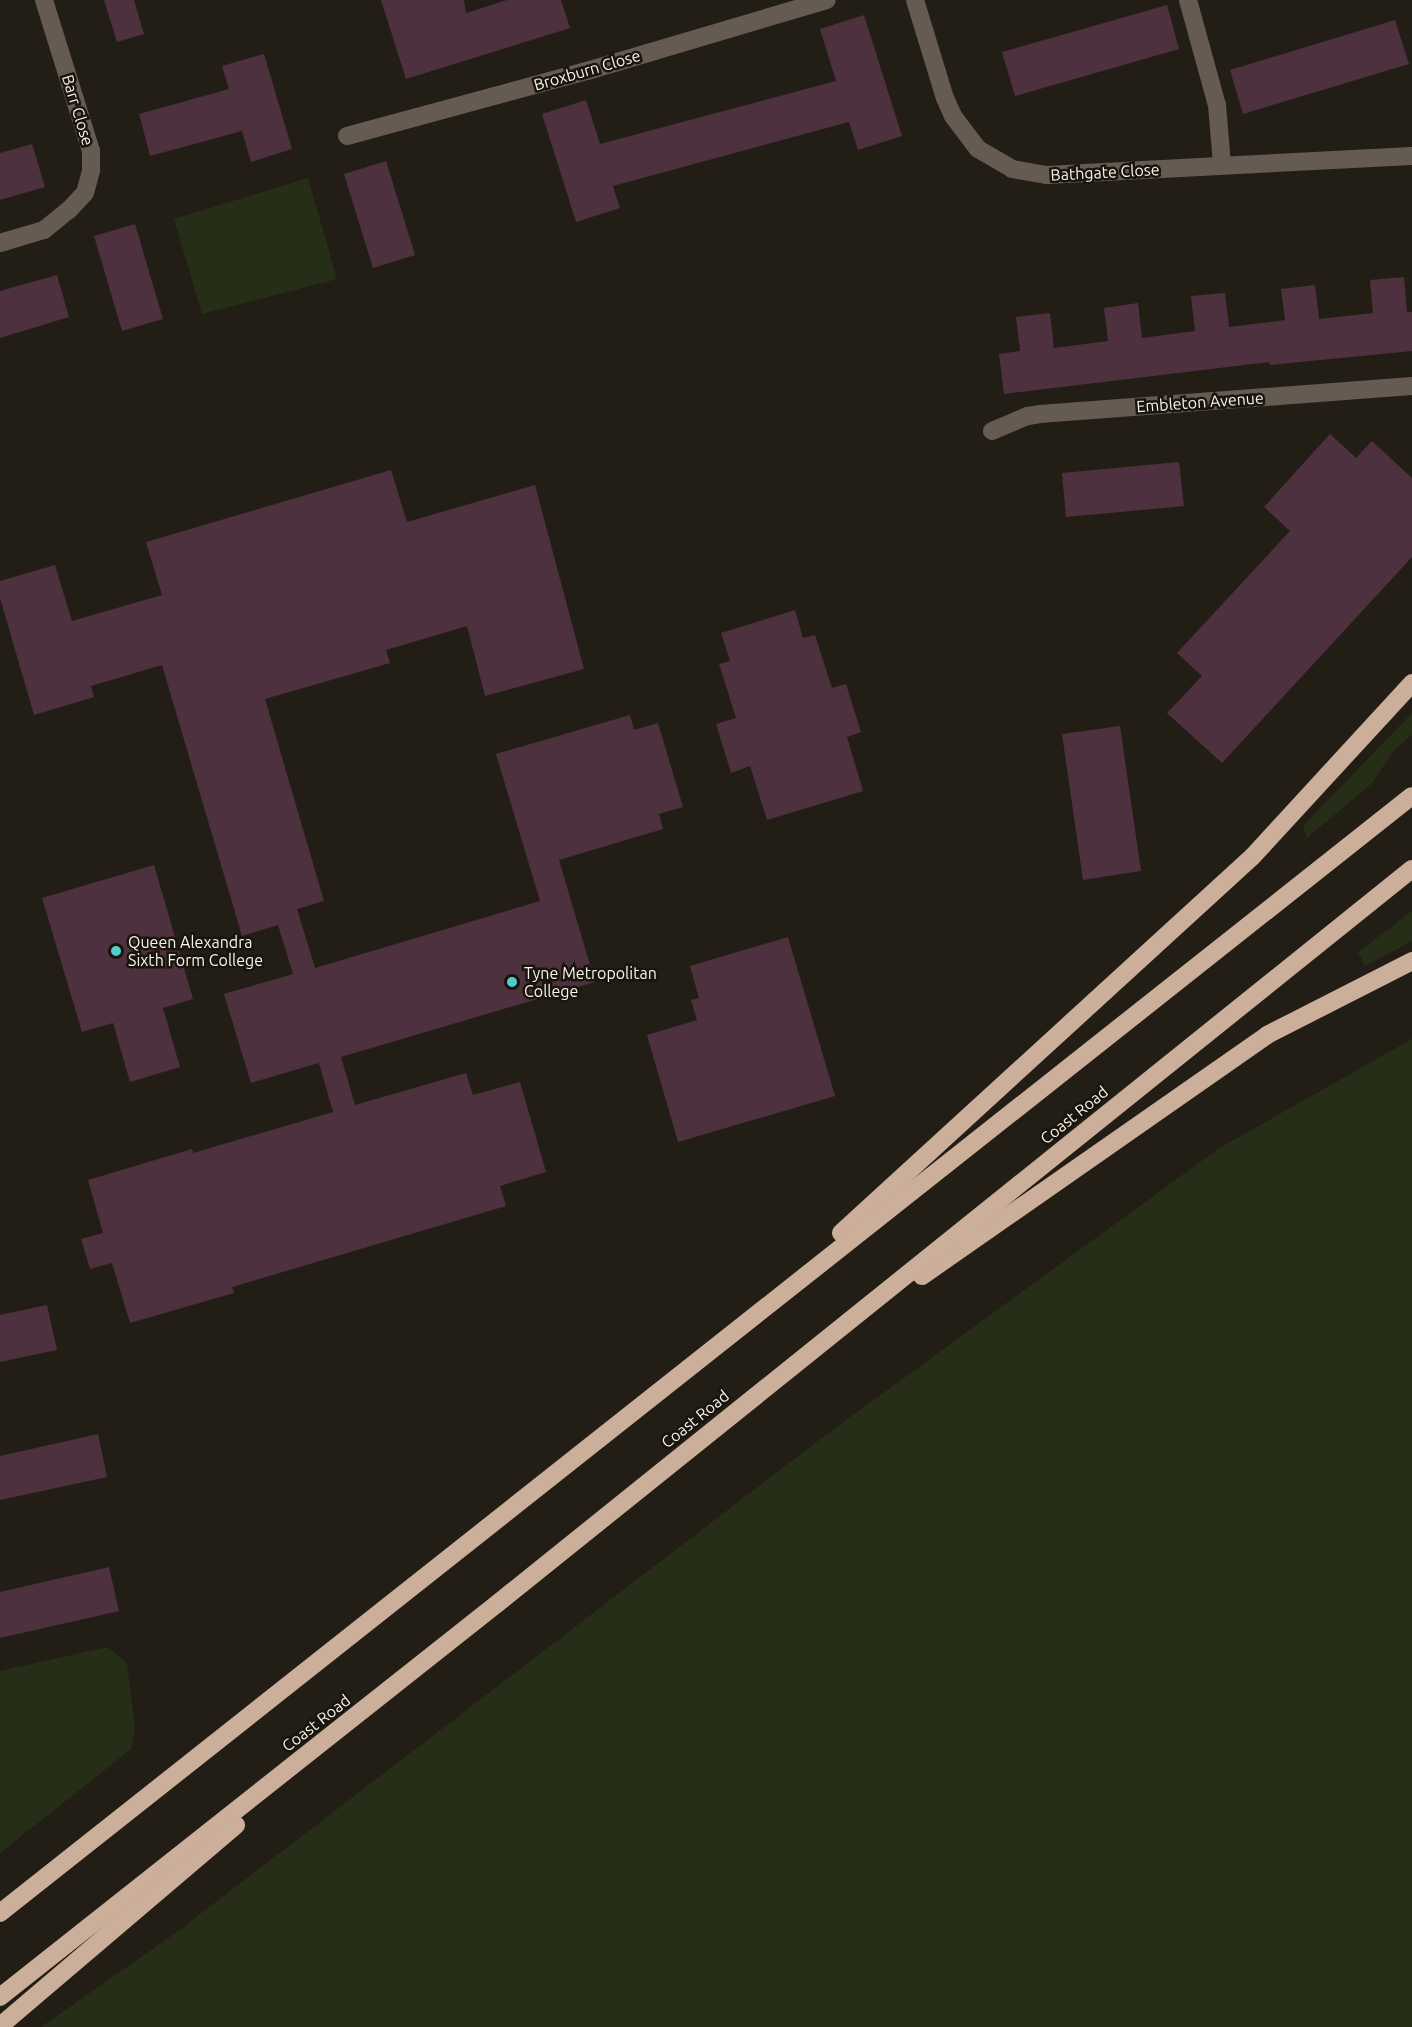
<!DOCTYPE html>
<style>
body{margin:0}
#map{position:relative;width:1412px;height:2027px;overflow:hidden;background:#231e15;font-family:Ubuntu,sans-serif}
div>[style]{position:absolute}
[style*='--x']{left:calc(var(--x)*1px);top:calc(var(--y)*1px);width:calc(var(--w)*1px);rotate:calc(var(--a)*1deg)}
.green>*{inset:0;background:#272e18}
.building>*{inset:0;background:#4d313e}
.street>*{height:18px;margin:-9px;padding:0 9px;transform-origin:9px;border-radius:9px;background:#665b52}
.highway>*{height:18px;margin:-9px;padding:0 9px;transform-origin:9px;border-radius:9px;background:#cbaf9a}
.dots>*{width:16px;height:16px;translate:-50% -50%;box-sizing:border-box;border:3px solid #19150c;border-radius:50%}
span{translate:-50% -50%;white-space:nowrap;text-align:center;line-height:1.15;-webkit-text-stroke:5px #19150c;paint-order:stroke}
.street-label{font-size:16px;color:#f6f3ec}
.poi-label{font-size:16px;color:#f6f3ec}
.left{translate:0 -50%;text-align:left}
</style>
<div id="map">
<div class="green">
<div style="clip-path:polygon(308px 178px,337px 279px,202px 314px,174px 219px)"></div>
<div style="clip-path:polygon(1412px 713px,1412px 735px,1396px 748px,1371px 784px,1307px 838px,1303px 826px)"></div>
<div style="clip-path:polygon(1412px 911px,1412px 941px,1365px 966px,1358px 952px)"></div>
<div style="clip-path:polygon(1412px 1039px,1412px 2027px,41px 2027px,174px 1934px,823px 1437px,1218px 1149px)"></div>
<div style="clip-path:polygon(107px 1647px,127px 1663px,135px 1729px,131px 1749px,0 1853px,0 1671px)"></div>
</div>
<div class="building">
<div style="clip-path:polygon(104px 0,134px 0,144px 34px,117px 42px)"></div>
<div style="clip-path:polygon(381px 0,464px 0,466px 13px,507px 0,561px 0,570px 28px,406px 79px)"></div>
<div style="clip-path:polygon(1167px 5px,1179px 49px,1015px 96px,1002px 52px)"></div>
<div style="clip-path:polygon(864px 15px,902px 136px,858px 150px,849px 122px,613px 186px,620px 208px,576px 222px,542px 114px,586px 100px,600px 144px,836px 81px,820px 29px)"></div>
<div style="clip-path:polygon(1395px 20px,1409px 64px,1243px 114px,1230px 70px)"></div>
<div style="clip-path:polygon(264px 54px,292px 149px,251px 162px,242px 131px,150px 156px,139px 114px,229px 89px,222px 66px)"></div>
<div style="clip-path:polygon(32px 144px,45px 187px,0 200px,0 153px)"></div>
<div style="clip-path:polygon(386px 161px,415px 255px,373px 268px,344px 174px)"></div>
<div style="clip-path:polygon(135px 224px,163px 319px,122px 331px,94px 236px)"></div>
<div style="clip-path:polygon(57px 275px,69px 317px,0 338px,0 291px)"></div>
<div style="clip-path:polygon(1404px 277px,1407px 312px,1412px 312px,1412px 351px,1270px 365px,1269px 362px,1004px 394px,999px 354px,1020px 351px,1016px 317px,1050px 313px,1054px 348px,1108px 341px,1104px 308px,1138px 303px,1142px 338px,1195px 331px,1191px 296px,1225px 293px,1229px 327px,1285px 320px,1281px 289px,1315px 285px,1319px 319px,1373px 313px,1370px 280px)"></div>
<div style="clip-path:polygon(1330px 434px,1356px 458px,1372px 441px,1412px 478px,1412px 557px,1222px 763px,1167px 713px,1202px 676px,1177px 653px,1290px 531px,1264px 507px)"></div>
<div style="clip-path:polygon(1179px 462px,1184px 506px,1066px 517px,1062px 473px)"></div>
<div style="clip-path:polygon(391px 470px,407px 522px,535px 485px,584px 669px,485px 696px,467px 626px,386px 650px,390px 663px,265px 699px,324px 901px,297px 909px,315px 968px,540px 901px,496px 754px,630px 715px,634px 730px,658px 723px,683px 807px,659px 814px,663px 829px,559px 860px,595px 982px,341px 1057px,355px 1105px,466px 1073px,473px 1095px,520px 1082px,546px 1172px,500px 1186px,506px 1206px,232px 1287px,234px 1293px,130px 1323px,112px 1263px,90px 1269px,81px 1239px,103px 1233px,88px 1180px,192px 1149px,193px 1153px,333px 1112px,319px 1063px,251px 1083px,224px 994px,293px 974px,278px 925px,242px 936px,162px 665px,91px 686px,94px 697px,34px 715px,0 598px,0 581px,55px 565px,72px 621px,162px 595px,146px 542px)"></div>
<div style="clip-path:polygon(795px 610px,803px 638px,815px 635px,832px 688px,846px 684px,861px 732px,847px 737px,863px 791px,767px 820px,750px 766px,731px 773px,716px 724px,736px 718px,719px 664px,730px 661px,721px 633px)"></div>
<div style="clip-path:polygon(1120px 726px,1141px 871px,1083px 880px,1062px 734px)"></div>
<div style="clip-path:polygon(154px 865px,193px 999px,163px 1008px,180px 1067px,130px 1082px,113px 1023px,82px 1032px,42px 898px)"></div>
<div style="clip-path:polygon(788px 937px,835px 1096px,678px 1142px,647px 1035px,697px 1020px,691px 1000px,699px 998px,690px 966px)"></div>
<div style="clip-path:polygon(47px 1305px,57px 1350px,0 1362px,0 1315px)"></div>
<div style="clip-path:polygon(98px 1434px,107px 1477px,0 1500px,0 1456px)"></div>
<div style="clip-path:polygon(109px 1567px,119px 1611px,0 1638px,0 1592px)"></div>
</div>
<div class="street">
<div style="--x:915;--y:0;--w:102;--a:73"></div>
<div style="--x:945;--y:98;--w:20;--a:66"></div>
<div style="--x:953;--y:116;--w:41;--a:52.9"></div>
<div style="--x:978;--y:149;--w:39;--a:30"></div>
<div style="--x:1012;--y:169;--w:36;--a:10"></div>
<div style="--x:1047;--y:175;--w:365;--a:-3"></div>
<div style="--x:1188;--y:0;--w:109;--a:74.6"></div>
<div style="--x:1217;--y:105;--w:60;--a:85.2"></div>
<div style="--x:347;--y:136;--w:249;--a:-15.2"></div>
<div style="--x:587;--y:71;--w:250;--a:-16.5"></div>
<div style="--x:0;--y:243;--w:46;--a:-16.5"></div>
<div style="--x:44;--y:230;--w:32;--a:-39"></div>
<div style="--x:69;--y:210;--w:23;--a:-47"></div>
<div style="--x:85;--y:193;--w:24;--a:-75"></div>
<div style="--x:91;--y:170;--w:19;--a:-90"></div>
<div style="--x:91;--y:151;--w:158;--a:-107.3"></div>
<div style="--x:992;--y:431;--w:39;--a:-23"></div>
<div style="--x:1028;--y:416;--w:12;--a:-9"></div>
<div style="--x:1040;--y:414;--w:373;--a:-4.3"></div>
</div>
<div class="highway">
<div style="--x:841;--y:1233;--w:558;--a:-42.46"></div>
<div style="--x:1253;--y:856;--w:235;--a:-47.4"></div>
<div style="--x:922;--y:1276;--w:421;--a:-34.9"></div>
<div style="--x:1267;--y:1035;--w:163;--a:-27"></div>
<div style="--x:0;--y:1913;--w:1800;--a:-38.35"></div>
<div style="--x:0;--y:1997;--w:635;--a:-38.35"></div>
<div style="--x:498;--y:1603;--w:1172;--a:-38.77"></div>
<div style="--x:0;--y:2026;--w:310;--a:-40.4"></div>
</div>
<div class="dots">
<div style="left:116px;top:951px;background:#52cdce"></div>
<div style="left:512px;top:982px;background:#52cdce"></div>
</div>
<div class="street-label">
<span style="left:587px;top:70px;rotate:-16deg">Broxburn Close</span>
<span style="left:78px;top:110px;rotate:73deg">Barr Close</span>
<span style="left:1105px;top:172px;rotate:-3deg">Bathgate Close</span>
<span style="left:1200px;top:402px;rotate:-4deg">Embleton Avenue</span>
<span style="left:1074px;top:1115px;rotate:-39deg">Coast Road</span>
<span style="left:695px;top:1419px;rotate:-39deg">Coast Road</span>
<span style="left:316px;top:1723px;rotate:-38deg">Coast Road</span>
</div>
<div class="poi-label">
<span class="left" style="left:128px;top:951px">Queen Alexandra<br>Sixth Form College</span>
<span class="left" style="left:524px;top:982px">Tyne Metropolitan<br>College</span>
</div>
</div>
